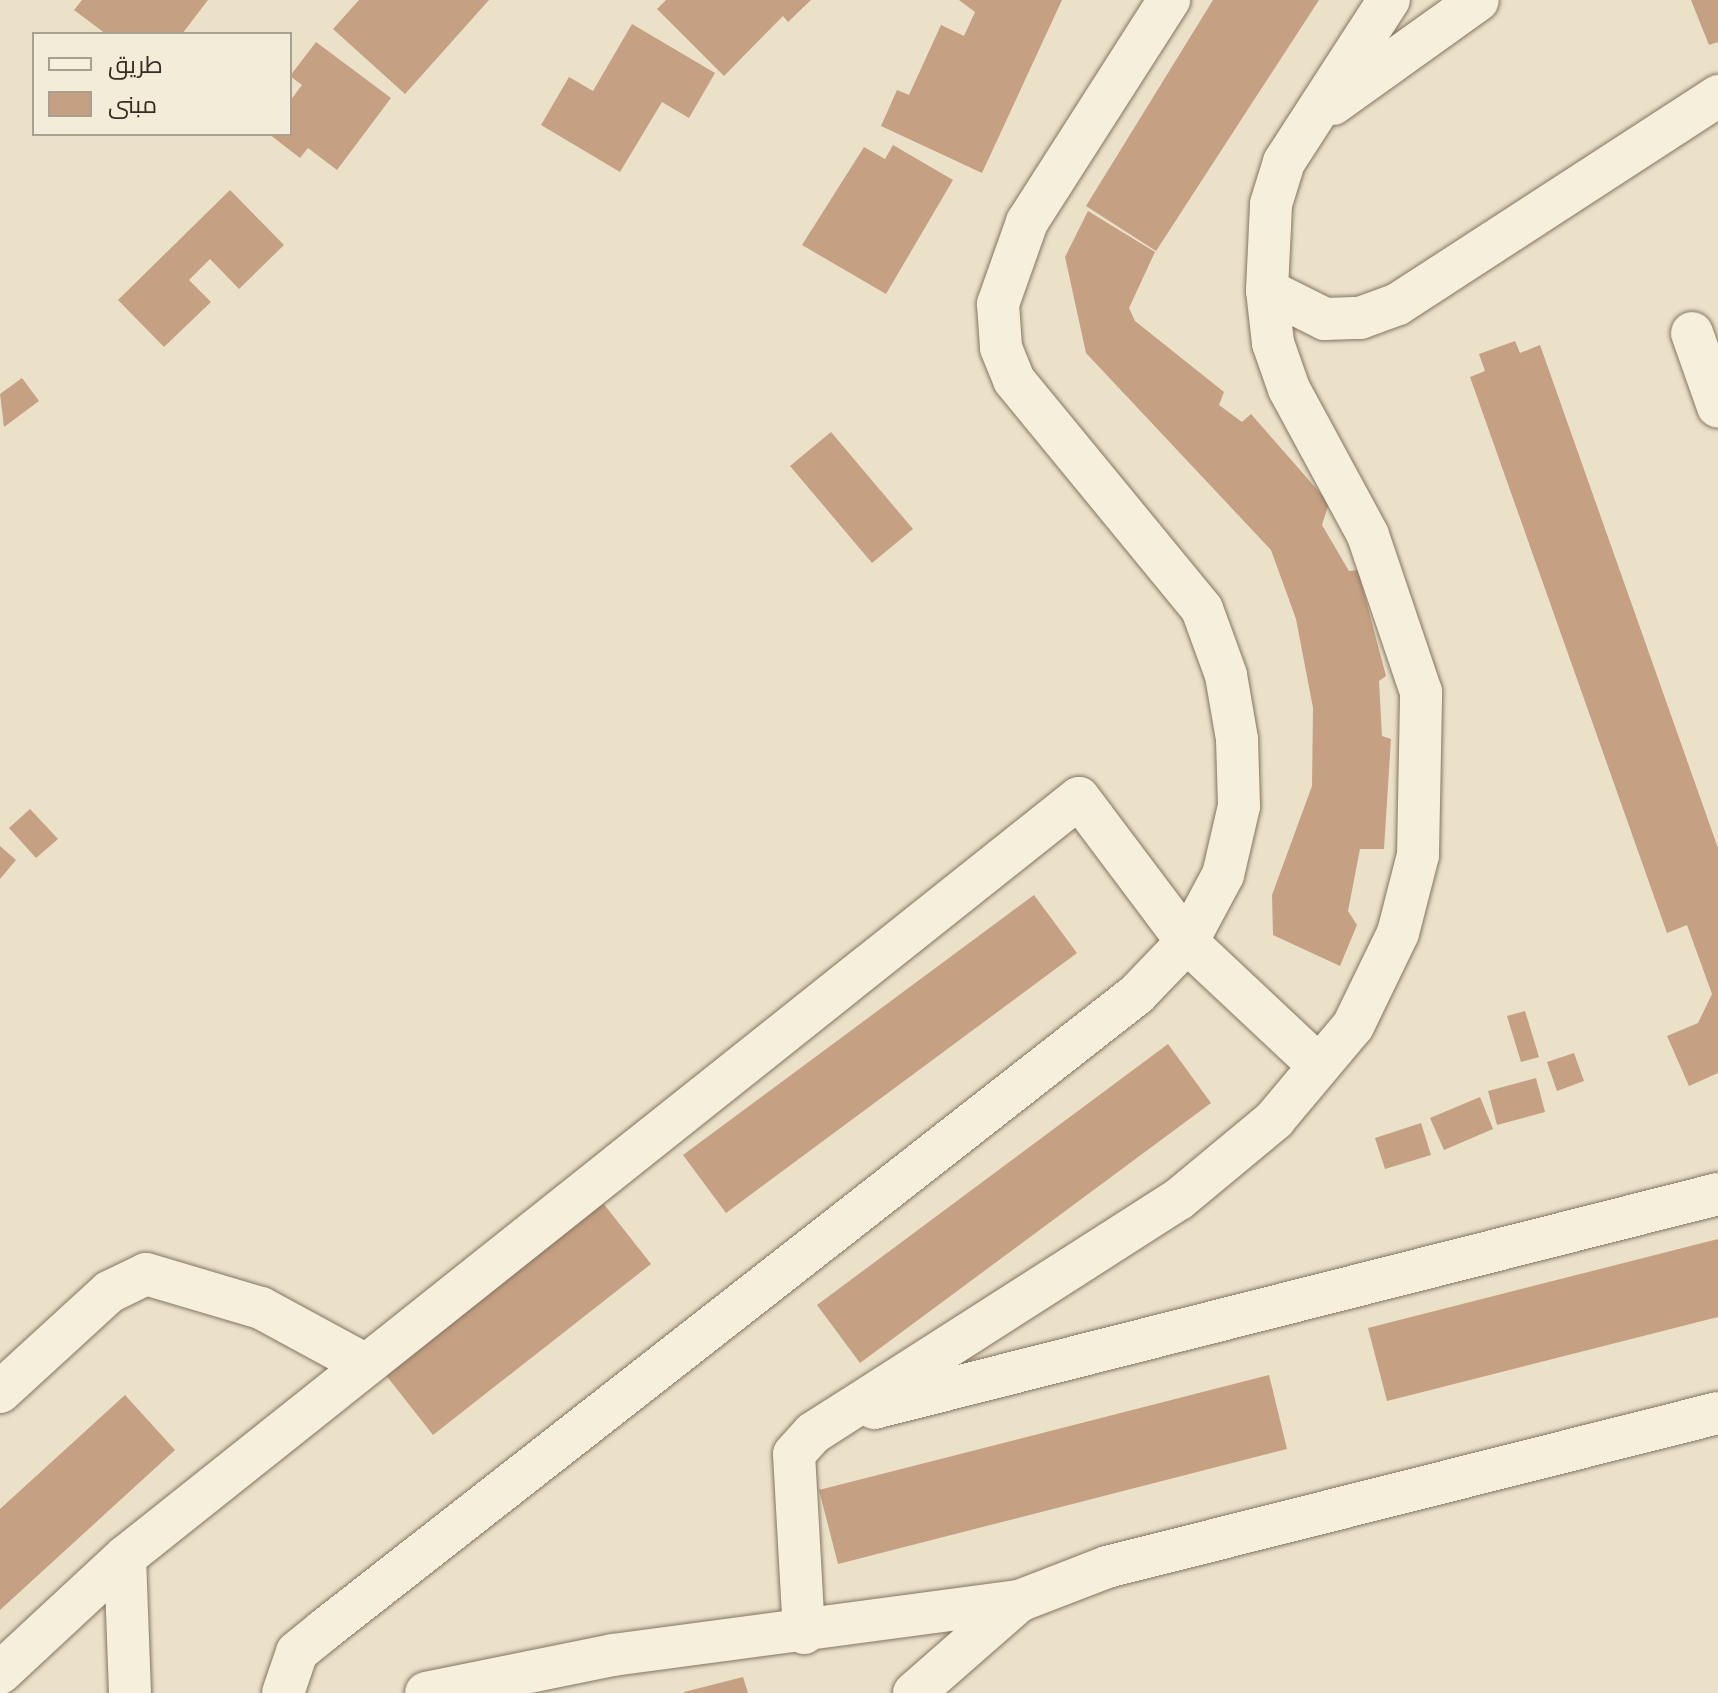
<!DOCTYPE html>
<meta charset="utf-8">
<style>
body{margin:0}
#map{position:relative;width:1718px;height:1693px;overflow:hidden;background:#ebe1c9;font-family:"Source Serif 4",Cairo,serif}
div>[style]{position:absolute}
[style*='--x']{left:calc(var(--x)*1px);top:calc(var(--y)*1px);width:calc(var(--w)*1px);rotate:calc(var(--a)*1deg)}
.building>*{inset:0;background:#c5a083}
.roads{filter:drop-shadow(0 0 2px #857560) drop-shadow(0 0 2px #857560)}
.street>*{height:42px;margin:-21px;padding:0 21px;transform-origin:21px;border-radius:21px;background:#f6efdc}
span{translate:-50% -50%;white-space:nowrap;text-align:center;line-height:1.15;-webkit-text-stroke:6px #f3ecd8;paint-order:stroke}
.legend{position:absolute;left:32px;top:32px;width:260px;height:104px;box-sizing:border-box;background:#f3ecd8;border:2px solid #a8a08f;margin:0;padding:10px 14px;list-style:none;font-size:24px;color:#372d22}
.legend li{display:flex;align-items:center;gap:16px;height:40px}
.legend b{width:40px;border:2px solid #a8a08f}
</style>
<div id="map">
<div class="building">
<div style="clip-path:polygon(82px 0,208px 0,182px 34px,106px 34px,74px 10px)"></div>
<div style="clip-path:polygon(359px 0,489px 0,405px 94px,333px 29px)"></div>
<div style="clip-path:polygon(666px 0,811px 0,788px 22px,783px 16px,724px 76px,657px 9px)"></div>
<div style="clip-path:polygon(959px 0,1062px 0,982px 173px,881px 126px,897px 90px,909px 95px,941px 25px,964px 36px,975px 12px)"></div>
<div style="clip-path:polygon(1213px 0,1319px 0,1156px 251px,1086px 206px)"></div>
<div style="clip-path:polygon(1691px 0,1718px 0,1718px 42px,1709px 45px)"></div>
<div style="clip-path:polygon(632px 24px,715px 73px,689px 118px,662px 102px,620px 172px,541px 125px,569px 77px,593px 91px)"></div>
<div style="clip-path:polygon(316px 42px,391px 98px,337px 170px,308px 148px,300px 158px,269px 134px,290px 134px,290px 101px,302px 85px,290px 76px)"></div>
<div style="clip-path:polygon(893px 145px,953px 180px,886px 294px,802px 245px,864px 147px,885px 159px)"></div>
<div style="clip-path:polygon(230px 190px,284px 245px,239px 289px,210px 259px,189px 280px,211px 302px,164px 347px,118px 300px)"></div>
<div style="clip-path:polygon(1088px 211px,1155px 252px,1129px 308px,1135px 321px,1224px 392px,1219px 405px,1242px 422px,1251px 414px,1329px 503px,1322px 525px,1349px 571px,1358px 570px,1386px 676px,1379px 681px,1382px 736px,1391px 739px,1384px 849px,1360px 849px,1348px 911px,1357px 925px,1340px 966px,1273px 935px,1272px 895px,1312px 786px,1313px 708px,1296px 619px,1271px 550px,1086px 353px,1065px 257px)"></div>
<div style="clip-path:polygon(1515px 341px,1520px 353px,1540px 345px,1718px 848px,1718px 1073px,1689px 1086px,1667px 1036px,1698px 1023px,1712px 994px,1687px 925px,1667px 933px,1470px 377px,1485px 371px,1479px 354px)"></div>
<div style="clip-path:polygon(22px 378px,39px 401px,4px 427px,0 394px)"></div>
<div style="clip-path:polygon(831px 432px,913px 529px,872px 563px,790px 466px)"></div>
<div style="clip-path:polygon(30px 809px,58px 839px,36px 858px,9px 828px)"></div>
<div style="clip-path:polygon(0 846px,16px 860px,0 879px)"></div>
<div style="clip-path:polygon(1034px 895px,1077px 953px,726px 1213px,683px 1155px)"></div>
<div style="clip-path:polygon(1525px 1011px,1539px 1057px,1521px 1062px,1507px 1016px)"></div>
<div style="clip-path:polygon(1168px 1044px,1211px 1103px,860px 1363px,817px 1305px)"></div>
<div style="clip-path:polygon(1574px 1053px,1584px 1081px,1557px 1091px,1547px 1062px)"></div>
<div style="clip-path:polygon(1536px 1078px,1545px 1112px,1497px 1125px,1488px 1091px)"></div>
<div style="clip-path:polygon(1480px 1097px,1493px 1129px,1444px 1150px,1430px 1118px)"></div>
<div style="clip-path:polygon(1421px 1123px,1431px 1155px,1385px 1169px,1375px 1138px)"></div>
<div style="clip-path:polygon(603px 1203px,651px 1264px,433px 1435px,385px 1374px)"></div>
<div style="clip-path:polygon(1718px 1239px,1718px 1317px,1387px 1401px,1368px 1328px)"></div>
<div style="clip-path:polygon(1269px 1375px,1287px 1449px,838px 1564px,819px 1490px)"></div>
<div style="clip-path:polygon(125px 1395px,175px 1450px,0 1610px,0 1509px)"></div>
<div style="clip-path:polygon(743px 1677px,748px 1693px,684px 1693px,684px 1692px)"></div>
</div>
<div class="roads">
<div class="street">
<div style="--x:1333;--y:104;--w:178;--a:-35.6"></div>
<div style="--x:1267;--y:290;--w:65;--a:26.6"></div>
<div style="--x:1325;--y:319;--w:35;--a:-2"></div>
<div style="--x:1360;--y:318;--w:40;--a:-20.2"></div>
<div style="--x:1398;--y:304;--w:382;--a:-33"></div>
<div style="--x:1692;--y:333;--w:78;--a:70.6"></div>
<div style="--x:0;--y:1392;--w:148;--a:-42.5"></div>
<div style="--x:109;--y:1292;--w:41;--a:-25.9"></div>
<div style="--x:146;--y:1274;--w:120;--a:16.5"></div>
<div style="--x:261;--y:1308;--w:119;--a:28.5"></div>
<div style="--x:874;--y:1408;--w:871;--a:-14.23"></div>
<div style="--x:125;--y:1557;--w:136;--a:87.9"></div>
<div style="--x:804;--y:1633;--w:179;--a:-93.2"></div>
<div style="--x:794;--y:1454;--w:28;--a:-48"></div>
<div style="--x:813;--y:1433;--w:434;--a:-32.6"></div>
<div style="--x:1179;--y:1199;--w:124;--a:-39.7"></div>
<div style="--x:1274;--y:1120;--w:123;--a:-50"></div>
<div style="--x:1353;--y:1026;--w:103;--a:-64.2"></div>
<div style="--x:1398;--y:933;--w:81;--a:-75.6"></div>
<div style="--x:1418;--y:855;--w:163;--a:-88.9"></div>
<div style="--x:1421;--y:692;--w:166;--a:-108.7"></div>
<div style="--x:1368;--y:535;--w:166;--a:-118.4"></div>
<div style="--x:1289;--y:389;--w:49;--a:-109.2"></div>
<div style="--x:1273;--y:343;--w:53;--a:-96.5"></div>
<div style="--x:1267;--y:290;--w:86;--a:-87.3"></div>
<div style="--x:1271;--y:204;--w:44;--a:-72.8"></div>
<div style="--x:1284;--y:162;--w:193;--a:-57.1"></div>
<div style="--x:0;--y:1673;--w:171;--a:-42.9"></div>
<div style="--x:125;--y:1557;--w:1219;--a:-38.51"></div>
<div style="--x:1079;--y:798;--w:180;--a:53.1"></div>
<div style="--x:1187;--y:942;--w:181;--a:43.2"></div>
<div style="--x:283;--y:1693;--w:43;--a:-71.1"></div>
<div style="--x:297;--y:1652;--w:35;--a:-39"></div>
<div style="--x:324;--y:1630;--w:1031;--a:-38.03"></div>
<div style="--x:1136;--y:995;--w:74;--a:-46.1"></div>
<div style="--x:1187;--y:942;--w:76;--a:-61.8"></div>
<div style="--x:1223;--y:875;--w:71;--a:-76.9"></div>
<div style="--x:1239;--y:806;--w:67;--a:-91.7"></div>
<div style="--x:1237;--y:739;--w:65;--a:-99.8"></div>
<div style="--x:1226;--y:675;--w:70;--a:-110"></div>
<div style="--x:1202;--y:609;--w:296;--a:-129.4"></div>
<div style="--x:1014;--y:380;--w:35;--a:-112"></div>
<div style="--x:1001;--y:347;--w:43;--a:-94"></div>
<div style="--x:998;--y:304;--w:87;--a:-70.5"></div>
<div style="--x:1027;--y:222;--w:264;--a:-57.4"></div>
<div style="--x:426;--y:1693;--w:191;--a:-11.5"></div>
<div style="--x:613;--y:1655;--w:410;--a:-7.6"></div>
<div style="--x:1019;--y:1601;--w:94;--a:-21.1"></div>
<div style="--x:1107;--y:1567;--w:630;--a:-14.15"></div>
<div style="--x:914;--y:1693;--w:140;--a:-41.2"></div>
</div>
</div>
<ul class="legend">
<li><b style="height:10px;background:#f6efdc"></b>طريق</li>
<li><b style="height:22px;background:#c5a083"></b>مبنى</li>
</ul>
</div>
